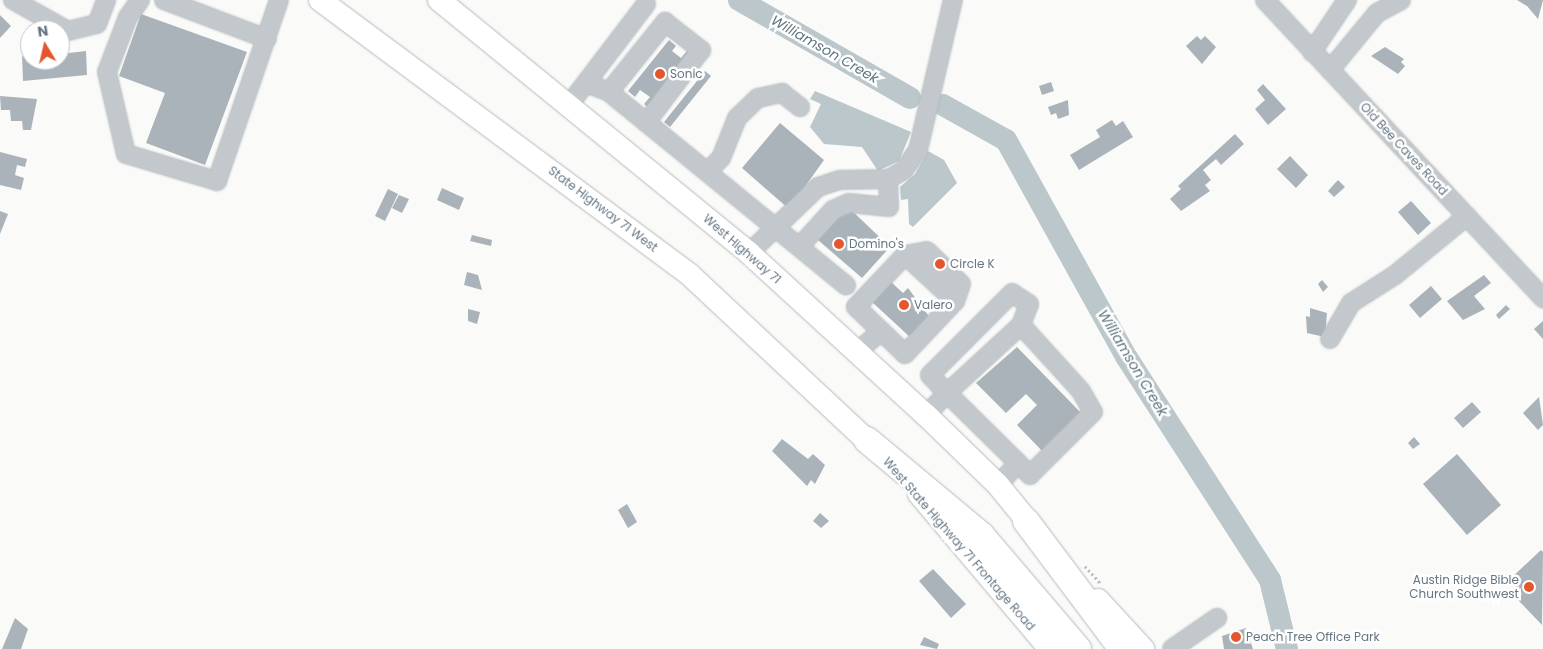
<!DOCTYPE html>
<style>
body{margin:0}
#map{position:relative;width:1543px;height:649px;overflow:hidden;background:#fafaf8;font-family:Poppins,sans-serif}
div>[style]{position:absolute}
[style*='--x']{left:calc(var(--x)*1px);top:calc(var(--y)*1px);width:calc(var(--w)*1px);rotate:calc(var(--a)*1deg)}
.water>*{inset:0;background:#bbc7cb}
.river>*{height:22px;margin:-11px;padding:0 11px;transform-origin:11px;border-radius:11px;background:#bbc7cb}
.building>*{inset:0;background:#aab3b9}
.path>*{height:2.5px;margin-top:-1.25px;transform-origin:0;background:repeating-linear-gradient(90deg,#bbbfc2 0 2.5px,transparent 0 5px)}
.roads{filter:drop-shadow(0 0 1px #b5babe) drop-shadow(0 0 1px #b5babe)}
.minor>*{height:18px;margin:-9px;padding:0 9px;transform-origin:9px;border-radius:9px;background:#c3c8cc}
.major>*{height:22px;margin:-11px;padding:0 11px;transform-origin:11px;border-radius:11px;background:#fff}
.highway>*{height:26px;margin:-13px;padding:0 13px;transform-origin:13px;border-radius:13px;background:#fff}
.dots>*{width:14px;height:14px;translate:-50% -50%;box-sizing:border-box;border:2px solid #fff;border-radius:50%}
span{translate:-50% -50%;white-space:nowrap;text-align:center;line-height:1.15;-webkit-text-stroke:5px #fff;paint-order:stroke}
.poi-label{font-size:12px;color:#657683}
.left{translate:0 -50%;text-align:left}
.right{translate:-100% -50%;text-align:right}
.street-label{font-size:12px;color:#657683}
.water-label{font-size:14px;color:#60757c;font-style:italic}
.north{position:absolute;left:20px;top:20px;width:50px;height:50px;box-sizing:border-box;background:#fff;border:1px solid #c1c8cd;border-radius:50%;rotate:351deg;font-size:14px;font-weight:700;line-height:20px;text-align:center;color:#657683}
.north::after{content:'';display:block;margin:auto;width:18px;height:22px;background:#e4572e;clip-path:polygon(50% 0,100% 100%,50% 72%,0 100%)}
</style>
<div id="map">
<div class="water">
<div style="clip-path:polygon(815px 91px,911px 132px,899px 161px,878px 171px,862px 147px,824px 144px,810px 127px,821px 104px,810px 99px)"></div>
<div style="clip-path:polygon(928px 151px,944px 160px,957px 183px,913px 227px,909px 224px,908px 199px,901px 200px,900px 187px,915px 174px)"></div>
</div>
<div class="river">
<div style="--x:739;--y:0;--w:197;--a:29.8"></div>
<div style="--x:943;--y:105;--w:72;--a:29.1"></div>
<div style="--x:1006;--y:140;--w:249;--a:61"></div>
<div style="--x:1127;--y:358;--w:264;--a:57.2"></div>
<div style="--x:1270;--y:580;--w:71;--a:76.2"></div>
</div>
<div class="building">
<div style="clip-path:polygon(1517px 0,1543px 0,1538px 19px,1527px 6px)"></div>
<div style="clip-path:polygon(141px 14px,247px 52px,205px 165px,146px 143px,165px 93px,119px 76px)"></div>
<div style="clip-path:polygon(0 15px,11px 26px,0 38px)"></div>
<div style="clip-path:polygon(1197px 36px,1201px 40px,1205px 36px,1216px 47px,1202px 64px,1186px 46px)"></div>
<div style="clip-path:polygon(669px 40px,676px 46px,672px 51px,681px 58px,689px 49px,695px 54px,650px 109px,644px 104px,650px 97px,640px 90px,635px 97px,628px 91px)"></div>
<div style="clip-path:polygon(1385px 47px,1404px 59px,1401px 62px,1405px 66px,1398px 74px,1371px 56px)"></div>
<div style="clip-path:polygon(86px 51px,87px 75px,23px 81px,22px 56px,60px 60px,60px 54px)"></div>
<div style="clip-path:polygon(705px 71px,711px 76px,670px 127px,664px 122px)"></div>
<div style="clip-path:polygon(1051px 82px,1054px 91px,1042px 95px,1039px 86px)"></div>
<div style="clip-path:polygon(1263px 84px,1286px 109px,1268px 125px,1255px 109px,1265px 100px,1257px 90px)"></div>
<div style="clip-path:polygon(0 96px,37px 99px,31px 130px,23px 130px,22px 121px,11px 121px,10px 110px,1px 110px)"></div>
<div style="clip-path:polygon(1068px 100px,1069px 115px,1058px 119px,1056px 113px,1051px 115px,1048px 107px)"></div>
<div style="clip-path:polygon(1112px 120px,1116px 126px,1123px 121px,1133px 137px,1079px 170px,1070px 155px,1100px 137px,1096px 130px)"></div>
<div style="clip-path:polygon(780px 123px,824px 160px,789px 209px,742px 168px)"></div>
<div style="clip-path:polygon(1235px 134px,1244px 144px,1221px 165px,1216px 159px,1203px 170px,1211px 180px,1205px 185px,1210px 191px,1181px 211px,1170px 199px,1181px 189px,1178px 186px)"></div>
<div style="clip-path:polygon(0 152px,27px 159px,25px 167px,17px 165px,15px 175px,24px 178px,21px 190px,0 185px)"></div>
<div style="clip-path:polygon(1290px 156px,1308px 175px,1296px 188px,1277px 169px)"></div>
<div style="clip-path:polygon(1338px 180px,1345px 187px,1334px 197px,1328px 191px)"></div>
<div style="clip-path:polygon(442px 188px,464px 198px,459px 210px,437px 200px)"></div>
<div style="clip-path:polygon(388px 189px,398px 194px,385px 221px,375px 216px)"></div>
<div style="clip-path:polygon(399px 195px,409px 199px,402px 213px,392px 208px)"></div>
<div style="clip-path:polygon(1411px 201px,1431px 223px,1418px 235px,1398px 212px)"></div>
<div style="clip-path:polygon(848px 207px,890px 247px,862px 278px,818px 240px)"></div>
<div style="clip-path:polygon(0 211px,8px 214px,0 234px)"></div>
<div style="clip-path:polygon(472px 235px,492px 240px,491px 246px,470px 241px)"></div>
<div style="clip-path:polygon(467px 272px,478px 275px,482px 290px,464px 285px)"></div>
<div style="clip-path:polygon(1484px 275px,1491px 283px,1474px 296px,1485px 309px,1463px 320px,1447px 301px)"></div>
<div style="clip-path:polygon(1322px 280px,1328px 287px,1323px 292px,1318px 284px)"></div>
<div style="clip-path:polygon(890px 281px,903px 293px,908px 288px,931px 319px,912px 339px,871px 301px)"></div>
<div style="clip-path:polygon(1431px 286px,1442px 299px,1420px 318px,1409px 305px)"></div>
<div style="clip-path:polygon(1506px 305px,1510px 309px,1499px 319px,1496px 315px)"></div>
<div style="clip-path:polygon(1310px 308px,1327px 313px,1325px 337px,1307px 333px,1306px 316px,1310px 317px)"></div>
<div style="clip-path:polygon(468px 309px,480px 312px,477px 324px,468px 321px)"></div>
<div style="clip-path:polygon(1543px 321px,1543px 339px,1534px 329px)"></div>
<div style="clip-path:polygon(1017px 347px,1082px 414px,1046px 455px,1017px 425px,1037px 405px,1026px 394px,1006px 413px,976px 383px)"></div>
<div style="clip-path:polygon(1539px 397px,1543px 425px,1538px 430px,1523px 413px)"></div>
<div style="clip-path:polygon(1472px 402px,1481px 412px,1463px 428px,1454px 418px)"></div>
<div style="clip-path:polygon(1414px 437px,1420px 444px,1413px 449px,1408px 443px)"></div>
<div style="clip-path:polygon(782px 439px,808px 459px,813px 454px,825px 465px,815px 484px,811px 480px,807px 486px,772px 451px)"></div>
<div style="clip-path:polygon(1457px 454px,1501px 505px,1467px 535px,1423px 484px)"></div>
<div style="clip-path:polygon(627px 504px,637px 522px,628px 528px,618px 510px)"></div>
<div style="clip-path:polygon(820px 513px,829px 521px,821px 528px,813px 521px)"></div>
<div style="clip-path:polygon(1541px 550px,1543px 552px,1542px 625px,1517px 599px,1522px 594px,1509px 580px)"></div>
<div style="clip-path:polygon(933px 569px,966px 604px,951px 618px,919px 581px)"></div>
<div style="clip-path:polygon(15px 618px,28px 629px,21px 649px,2px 649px)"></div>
<div style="clip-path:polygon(1246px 628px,1253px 649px,1224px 649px,1222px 636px)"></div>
<div style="clip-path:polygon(924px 637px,939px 644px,937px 649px,920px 645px)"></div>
</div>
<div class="path">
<div style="--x:1085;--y:566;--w:24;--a:48"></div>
</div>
<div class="roads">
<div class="minor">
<div style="--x:13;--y:0;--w:63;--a:29.4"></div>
<div style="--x:68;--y:31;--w:30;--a:-14"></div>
<div style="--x:97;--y:24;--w:26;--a:-69"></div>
<div style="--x:140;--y:0;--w:21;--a:125"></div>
<div style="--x:128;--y:17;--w:59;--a:110.9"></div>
<div style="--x:107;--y:72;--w:84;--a:77"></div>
<div style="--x:126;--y:154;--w:95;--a:16.5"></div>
<div style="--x:217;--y:181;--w:191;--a:-71.1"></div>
<div style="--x:164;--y:0;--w:110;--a:20.7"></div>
<div style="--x:1265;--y:0;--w:408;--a:47"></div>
<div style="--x:1312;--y:52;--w:63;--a:-56.1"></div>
<div style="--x:1330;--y:70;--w:74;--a:-50.5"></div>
<div style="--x:1377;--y:13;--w:27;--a:-28"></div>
<div style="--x:586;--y:83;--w:25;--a:21"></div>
<div style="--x:609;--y:92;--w:306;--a:39.2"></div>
<div style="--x:609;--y:92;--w:90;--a:-51.3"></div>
<div style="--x:665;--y:22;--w:46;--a:37.9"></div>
<div style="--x:701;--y:50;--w:91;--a:127"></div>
<div style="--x:569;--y:105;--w:127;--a:-52.7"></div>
<div style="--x:707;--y:172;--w:20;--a:-45"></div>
<div style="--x:721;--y:158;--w:43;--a:-68.2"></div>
<div style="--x:737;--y:118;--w:29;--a:-44"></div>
<div style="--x:758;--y:98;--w:25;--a:-12"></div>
<div style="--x:782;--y:93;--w:23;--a:38"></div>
<div style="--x:800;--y:246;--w:49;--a:-47.5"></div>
<div style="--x:833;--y:210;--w:17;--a:-24"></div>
<div style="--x:849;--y:203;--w:40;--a:5.7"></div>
<div style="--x:889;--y:207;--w:28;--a:-92"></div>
<div style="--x:749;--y:253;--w:95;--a:-43.7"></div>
<div style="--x:818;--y:187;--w:23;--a:-18"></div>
<div style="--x:840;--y:180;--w:48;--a:-1.2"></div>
<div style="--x:888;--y:179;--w:18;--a:-29"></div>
<div style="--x:904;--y:170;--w:24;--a:-55"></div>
<div style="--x:918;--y:150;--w:154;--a:-76.9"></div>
<div style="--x:905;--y:255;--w:22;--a:-10"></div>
<div style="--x:927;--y:251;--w:47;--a:44.1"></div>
<div style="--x:961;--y:284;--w:18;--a:109"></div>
<div style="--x:1330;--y:339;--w:42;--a:-59.7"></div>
<div style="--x:1351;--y:303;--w:52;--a:-32.5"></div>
<div style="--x:1395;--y:275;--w:93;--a:-39.3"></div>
<div style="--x:857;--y:352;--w:32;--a:-41"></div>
<div style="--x:881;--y:331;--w:35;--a:-136"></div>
<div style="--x:856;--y:307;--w:71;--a:-46.7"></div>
<div style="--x:905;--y:255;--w:68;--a:42.6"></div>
<div style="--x:955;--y:301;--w:73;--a:133.3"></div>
<div style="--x:905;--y:354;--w:33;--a:-136"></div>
<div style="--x:926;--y:415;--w:30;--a:-46"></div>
<div style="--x:947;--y:393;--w:100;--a:-42.6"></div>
<div style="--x:1021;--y:325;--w:22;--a:-69"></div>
<div style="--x:1029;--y:304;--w:20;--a:-147"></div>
<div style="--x:1012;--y:293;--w:116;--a:135"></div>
<div style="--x:930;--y:375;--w:25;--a:47"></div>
<div style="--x:947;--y:393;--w:100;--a:44.6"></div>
<div style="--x:1018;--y:463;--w:30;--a:132"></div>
<div style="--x:1018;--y:463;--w:17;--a:45"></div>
<div style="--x:1030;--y:475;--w:89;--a:-45"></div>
<div style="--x:1093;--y:412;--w:24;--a:-120"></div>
<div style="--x:1081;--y:391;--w:89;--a:-132.3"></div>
<div style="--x:1172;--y:649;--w:55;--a:-34.6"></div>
</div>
<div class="major">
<div style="--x:320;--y:0;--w:461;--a:36.6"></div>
<div style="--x:690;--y:275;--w:260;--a:43.1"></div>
<div style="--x:439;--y:0;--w:400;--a:39.2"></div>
<div style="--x:749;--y:253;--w:240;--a:42.5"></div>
<div style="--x:926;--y:415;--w:100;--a:44.2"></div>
<div style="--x:998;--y:485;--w:63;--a:50.8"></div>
<div style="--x:919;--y:494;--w:203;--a:49.8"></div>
<div style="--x:1098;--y:600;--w:67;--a:47.4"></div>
</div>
<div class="highway">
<div style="--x:867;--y:440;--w:148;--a:39.8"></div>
<div style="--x:981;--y:535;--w:150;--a:49.6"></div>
<div style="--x:1026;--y:521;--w:160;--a:53.1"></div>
</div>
</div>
<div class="dots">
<div style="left:660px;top:74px;background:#e4572e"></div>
<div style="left:839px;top:244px;background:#e4572e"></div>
<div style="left:940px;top:264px;background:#e4572e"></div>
<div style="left:904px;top:305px;background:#e4572e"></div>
<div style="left:1529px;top:587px;background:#e4572e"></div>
<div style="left:1236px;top:637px;background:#e4572e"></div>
</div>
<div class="poi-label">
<span class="left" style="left:670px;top:74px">Sonic</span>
<span class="left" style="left:849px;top:244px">Domino's</span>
<span class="left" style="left:950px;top:264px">Circle K</span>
<span class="left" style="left:914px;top:305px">Valero</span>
<span class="right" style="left:1519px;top:587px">Austin Ridge Bible<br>Church Southwest</span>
<span class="left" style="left:1246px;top:637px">Peach Tree Office Park</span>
</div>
<div class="street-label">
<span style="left:1404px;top:149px;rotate:47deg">Old Bee Caves Road</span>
<span style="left:603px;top:209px;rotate:37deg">State Highway 71 West</span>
<span style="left:742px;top:249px;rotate:41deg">West Highway 71</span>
<span style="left:959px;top:544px;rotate:49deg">West State Highway 71 Frontage Road</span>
</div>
<div class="water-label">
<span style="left:825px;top:49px;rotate:30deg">Williamson Creek</span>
<span style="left:1133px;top:363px;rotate:59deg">Williamson Creek</span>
</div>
<div class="north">N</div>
</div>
